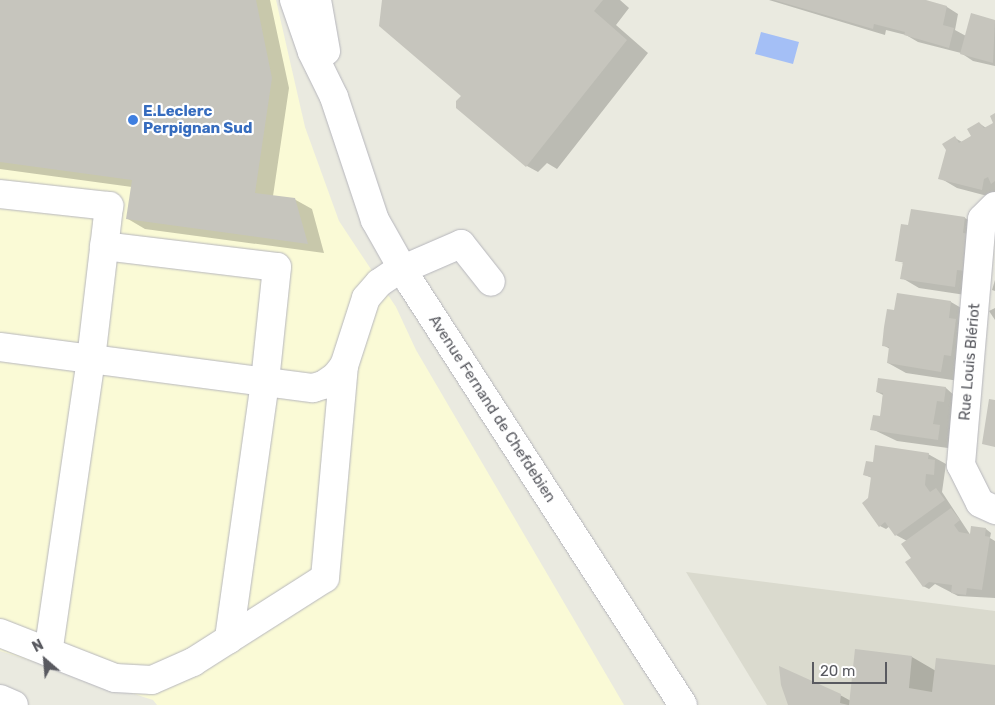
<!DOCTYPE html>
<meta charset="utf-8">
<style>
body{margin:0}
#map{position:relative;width:995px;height:705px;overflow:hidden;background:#eaeae0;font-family:Rubik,sans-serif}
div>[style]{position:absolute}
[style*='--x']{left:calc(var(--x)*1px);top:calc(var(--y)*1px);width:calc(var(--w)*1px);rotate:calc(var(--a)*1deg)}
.commercial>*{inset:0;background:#fafad6}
.education>*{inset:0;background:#dadace}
.water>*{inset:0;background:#a4bff6}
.shadow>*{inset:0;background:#0003}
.building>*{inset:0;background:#c6c5bd}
.roads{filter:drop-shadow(0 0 1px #b6b6bc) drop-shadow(0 0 1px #b6b6bc)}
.minor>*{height:28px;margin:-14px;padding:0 14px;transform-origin:14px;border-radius:14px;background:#fff}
.dots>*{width:14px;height:14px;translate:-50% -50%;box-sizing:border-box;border:2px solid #fff;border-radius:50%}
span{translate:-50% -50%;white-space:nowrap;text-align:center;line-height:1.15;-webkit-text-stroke:4.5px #fff;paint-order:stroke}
.shop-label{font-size:15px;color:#366cbe;font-weight:700}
.left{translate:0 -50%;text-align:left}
.street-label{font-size:15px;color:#595a60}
.north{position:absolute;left:20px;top:635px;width:50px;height:50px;-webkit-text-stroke:4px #fff;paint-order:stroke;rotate:333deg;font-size:14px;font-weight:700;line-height:20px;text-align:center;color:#595a60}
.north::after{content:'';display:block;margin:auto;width:18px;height:22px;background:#595a60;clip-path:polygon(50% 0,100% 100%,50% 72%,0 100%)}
.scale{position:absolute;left:812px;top:662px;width:75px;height:22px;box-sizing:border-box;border:2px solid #595a60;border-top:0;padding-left:6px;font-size:15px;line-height:18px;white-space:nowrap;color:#595a60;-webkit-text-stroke:4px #fff;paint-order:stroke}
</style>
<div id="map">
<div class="commercial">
<div style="clip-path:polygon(0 0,276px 0,305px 127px,339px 221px,396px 307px,416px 350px,624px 705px,157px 705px,153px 700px,0 651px)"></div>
</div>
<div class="education">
<div style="clip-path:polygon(686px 572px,995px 611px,995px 705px,767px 705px)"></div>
</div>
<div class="water">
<div style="clip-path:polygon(761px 32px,799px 42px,793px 64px,755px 54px)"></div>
</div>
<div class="shadow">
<div style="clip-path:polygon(0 0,270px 0,289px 88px,273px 196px,294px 199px,312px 209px,324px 253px,145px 229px,128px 219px,132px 187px,0 169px)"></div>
<div style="clip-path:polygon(383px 0,620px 0,629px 8px,616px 25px,648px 53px,557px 169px,547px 163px,538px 172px,527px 166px,462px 96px)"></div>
<div style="clip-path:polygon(769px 0,921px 0,947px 7px,958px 14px,955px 30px,966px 36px,972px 14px,995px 21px,995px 66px,973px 61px,961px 53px,918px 42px,906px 35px,886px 30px,885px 35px)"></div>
<div style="clip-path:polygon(995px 115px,995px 198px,957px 188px,940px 178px,955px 138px,962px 142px,972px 136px,979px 123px,986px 128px,995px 123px)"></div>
<div style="clip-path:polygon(965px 218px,982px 228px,972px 296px,919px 288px,902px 278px,904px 264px,901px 263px,909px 264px,897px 261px,908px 226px)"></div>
<div style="clip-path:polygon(995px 280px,995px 291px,992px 290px)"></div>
<div style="clip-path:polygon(951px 302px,968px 312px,959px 381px,906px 373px,888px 363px,890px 349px,883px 345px,895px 311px)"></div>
<div style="clip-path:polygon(995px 308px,995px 320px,989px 311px)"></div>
<div style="clip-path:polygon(946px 388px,956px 397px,948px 448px,897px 441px,872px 429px,881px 418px,883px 395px,877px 392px)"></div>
<div style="clip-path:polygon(928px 454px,946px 464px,942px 492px,971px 536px,986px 529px,991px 533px,990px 538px,995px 541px,995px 598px,958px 596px,935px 584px,929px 589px,923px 586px,907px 541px,896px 535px,890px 526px,886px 529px,880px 526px,869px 499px,872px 478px,865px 475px,874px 463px)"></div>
<div style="clip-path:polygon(857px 650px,912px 657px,936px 671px,995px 666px,995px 705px,790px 705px,840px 695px,851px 701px)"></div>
</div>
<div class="building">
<div style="clip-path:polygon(0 0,256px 0,272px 78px,255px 193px,295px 198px,308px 244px,126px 219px,132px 180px,0 162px)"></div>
<div style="clip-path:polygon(382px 0,603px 0,594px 11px,627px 40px,526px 167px,456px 108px,456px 101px,461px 96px,379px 26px)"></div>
<div style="clip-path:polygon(774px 0,926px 0,947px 6px,943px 25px,954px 28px,949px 48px,904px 35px,905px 32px,874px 24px,873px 29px)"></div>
<div style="clip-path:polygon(971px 13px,995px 20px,993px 63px,960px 54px)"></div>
<div style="clip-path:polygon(995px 113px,995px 181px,991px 184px,988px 177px,984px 179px,982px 190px,938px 179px,946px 150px,942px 144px,955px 136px,959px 143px,971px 136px,967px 129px,979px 122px,984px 128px,993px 123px,990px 116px)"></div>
<div style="clip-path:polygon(911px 209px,965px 217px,963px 233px,970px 234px,965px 271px,957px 270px,955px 287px,900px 279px,903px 262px,895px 261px,898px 243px,901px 224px,908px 225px)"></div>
<div style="clip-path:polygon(897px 293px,951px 301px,949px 318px,956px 319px,951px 356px,944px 355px,941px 372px,887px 363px,889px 347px,882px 346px,884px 327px,887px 309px,894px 310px)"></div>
<div style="clip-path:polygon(878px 378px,946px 387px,944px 402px,937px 401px,935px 413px,933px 424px,940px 425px,938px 440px,870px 430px,873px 415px,880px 416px,883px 393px,876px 392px)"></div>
<div style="clip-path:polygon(989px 399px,995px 400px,995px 447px,982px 444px)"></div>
<div style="clip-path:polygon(875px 445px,929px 453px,928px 459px,935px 460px,934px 475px,926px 474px,925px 485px,930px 492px,936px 488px,945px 500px,895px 536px,885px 522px,879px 527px,862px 503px,868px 498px,871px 477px,863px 475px,866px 461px,873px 462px)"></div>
<div style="clip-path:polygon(951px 508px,960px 520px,954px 525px,959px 532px,970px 534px,971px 526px,986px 528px,985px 536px,990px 537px,982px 590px,967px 588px,966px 595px,951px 593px,952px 585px,929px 582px,923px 587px,905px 562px,911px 558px,901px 544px)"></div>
<div style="clip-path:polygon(855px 649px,912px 656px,909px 688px,932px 692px,936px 658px,995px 665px,995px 705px,849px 705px)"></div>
<div style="clip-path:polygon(779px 666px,841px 694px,840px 703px,848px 705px,788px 705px,781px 685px)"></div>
</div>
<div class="roads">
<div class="minor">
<div style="--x:294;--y:0;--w:55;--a:70.9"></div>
<div style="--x:312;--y:52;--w:50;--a:63.9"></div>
<div style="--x:334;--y:97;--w:130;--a:71.6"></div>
<div style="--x:375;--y:220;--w:71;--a:60.6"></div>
<div style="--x:410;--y:282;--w:503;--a:57.16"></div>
<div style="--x:317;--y:0;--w:52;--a:80"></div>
<div style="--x:0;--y:194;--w:110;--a:6.3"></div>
<div style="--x:109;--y:206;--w:154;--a:96.7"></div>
<div style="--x:91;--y:359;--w:296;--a:98.3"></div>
<div style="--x:995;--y:206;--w:18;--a:135"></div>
<div style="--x:982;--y:219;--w:247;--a:94.9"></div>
<div style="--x:961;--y:465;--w:42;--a:63.4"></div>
<div style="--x:980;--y:503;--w:17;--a:25"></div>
<div style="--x:104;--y:246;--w:174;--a:6.9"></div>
<div style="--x:277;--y:267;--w:116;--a:96"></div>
<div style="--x:265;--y:382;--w:260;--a:98"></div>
<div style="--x:0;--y:347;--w:316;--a:7.5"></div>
<div style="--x:313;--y:388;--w:10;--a:-17"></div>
<div style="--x:323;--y:385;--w:14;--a:-34"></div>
<div style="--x:335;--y:377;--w:14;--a:-51"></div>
<div style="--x:344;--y:366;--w:71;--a:-72.1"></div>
<div style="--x:366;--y:298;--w:20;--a:-49"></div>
<div style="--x:379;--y:283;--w:18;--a:-34"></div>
<div style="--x:394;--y:273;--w:73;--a:-23.4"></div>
<div style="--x:461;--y:244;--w:48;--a:51.7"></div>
<div style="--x:0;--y:633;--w:123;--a:21.4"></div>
<div style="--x:115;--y:678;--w:37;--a:3"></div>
<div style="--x:152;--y:680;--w:45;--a:-23.7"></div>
<div style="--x:193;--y:662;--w:156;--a:-32.5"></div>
<div style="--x:325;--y:578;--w:213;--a:-84.9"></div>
<div style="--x:0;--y:699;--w:15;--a:23"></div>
</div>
</div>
<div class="dots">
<div style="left:133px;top:120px;background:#3f7fe0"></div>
</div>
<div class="shop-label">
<span class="left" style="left:143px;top:120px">E.Leclerc<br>Perpignan Sud</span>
</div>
<div class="street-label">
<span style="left:970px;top:362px;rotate:-85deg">Rue Louis Blériot</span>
<span style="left:492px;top:409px;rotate:57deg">Avenue Fernand de Chefdebien</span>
</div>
<div class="north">N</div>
<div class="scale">20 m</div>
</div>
